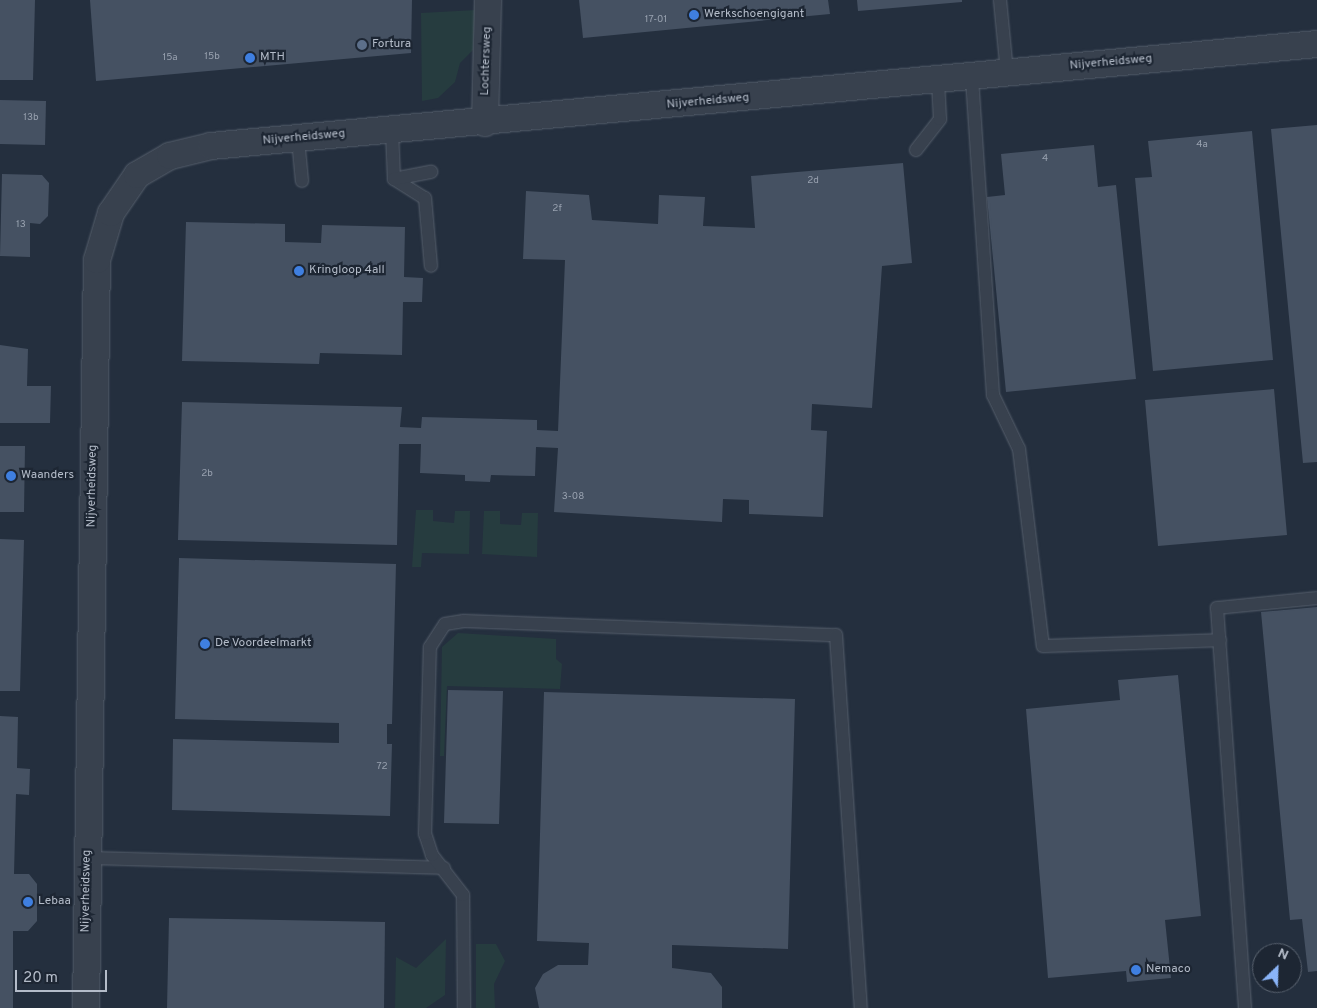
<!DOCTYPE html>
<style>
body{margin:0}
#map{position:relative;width:1317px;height:1008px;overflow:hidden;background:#242f3e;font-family:Overpass,sans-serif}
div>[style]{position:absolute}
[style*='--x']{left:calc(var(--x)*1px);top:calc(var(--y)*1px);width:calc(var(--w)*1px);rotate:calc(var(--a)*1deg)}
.green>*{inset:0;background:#263c3f}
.building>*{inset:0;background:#455162}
.roads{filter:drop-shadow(0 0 1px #565f6c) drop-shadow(0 0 1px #565f6c)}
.lane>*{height:12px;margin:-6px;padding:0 6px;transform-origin:6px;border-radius:6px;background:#38414e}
.street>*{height:26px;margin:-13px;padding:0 13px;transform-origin:13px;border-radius:13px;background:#38414e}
.dots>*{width:14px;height:14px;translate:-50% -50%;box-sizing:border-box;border:2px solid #1d2633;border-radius:50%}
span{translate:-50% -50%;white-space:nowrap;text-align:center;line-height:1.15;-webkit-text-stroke:4.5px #1d2633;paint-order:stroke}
.number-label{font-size:10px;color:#98a1af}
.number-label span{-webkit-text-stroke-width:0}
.poi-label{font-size:12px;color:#b4bcc9}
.left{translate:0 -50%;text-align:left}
.street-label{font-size:12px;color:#b4bcc9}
.north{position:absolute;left:1252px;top:943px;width:50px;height:50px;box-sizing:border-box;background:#1d2633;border:1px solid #59626f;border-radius:50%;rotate:24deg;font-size:14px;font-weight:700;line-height:20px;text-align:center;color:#b4bcc9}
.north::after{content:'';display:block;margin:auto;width:18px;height:22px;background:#8ab4f8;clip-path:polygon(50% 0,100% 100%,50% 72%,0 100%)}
.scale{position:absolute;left:15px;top:970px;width:92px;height:22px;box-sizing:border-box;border:2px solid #b4bcc9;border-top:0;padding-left:6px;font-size:15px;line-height:18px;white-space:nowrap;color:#b4bcc9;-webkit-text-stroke:4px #1d2633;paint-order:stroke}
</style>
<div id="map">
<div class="green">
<div style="clip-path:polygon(476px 10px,473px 50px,460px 63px,455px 82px,438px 98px,422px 101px,421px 13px)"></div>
<div style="clip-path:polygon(416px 510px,433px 510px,433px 521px,454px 523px,455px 511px,470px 511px,469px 554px,422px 553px,421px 567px,412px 567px)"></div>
<div style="clip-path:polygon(484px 511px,500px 511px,500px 524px,521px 525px,522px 513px,538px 513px,537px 557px,482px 554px)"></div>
<div style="clip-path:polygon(458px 633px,556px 639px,556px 659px,562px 664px,560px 689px,447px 686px,444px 756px,440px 756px,442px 647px)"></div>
<div style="clip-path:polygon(446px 939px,445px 995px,426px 1008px,395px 1008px,396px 957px,416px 968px)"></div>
<div style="clip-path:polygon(476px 944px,496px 944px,505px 961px,494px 984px,495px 1008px,476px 1008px)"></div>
</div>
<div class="building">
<div style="clip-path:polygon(0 0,35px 0,33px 80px,0 80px)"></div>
<div style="clip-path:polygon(90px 0,412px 0,411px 53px,96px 81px)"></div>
<div style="clip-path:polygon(579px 0,828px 0,830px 14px,583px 38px)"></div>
<div style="clip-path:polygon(857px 0,962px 0,962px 2px,858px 11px)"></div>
<div style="clip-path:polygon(0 100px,46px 101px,45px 145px,0 144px)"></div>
<div style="clip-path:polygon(1317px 125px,1317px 462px,1303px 463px,1271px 129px)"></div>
<div style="clip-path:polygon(1252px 131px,1273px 360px,1153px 371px,1135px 178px,1152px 177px,1148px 141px)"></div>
<div style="clip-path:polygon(1094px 145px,1098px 187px,1116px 185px,1136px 379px,1006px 392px,987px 197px,1005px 195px,1001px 154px)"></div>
<div style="clip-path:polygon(903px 163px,912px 263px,882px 266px,872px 408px,812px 404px,811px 430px,827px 431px,823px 517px,749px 514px,749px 500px,723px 499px,722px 522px,554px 512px,558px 448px,536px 447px,535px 476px,491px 475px,490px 482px,465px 481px,465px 475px,420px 473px,421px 444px,399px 444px,397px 545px,178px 540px,182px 402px,402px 407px,400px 427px,421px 428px,422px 417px,537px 420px,537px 430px,558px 431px,565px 260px,523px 259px,526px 191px,589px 195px,592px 220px,658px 224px,659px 195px,705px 197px,703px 226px,755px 228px,751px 176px)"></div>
<div style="clip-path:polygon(2px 174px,42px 175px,49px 183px,48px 216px,40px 224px,30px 223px,30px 257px,0 256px)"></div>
<div style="clip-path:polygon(186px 222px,285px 224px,285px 242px,321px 243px,322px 225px,405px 227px,404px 277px,423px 278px,422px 302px,403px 302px,402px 355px,320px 353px,319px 364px,182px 361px)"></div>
<div style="clip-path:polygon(0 345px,28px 349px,27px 386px,51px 386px,50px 423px,0 423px)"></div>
<div style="clip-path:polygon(1274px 389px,1287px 535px,1158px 546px,1145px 400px)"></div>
<div style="clip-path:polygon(0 446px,25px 446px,24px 512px,0 512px)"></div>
<div style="clip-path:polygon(0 539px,24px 540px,20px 691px,0 691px)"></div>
<div style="clip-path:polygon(179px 558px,396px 564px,392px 724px,387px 724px,387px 744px,392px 744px,390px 816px,172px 810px,173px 739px,339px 743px,339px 723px,175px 719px)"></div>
<div style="clip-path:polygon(1317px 607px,1317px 971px,1308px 972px,1302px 919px,1290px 920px,1261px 612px)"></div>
<div style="clip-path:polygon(1178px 675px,1201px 916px,1165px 920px,1171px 978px,1127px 982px,1126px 971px,1048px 978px,1026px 709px,1120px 700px,1118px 680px)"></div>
<div style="clip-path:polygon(448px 690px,503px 691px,499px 824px,444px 823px)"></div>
<div style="clip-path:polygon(544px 692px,795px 699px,788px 949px,672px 945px,672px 968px,711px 973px,722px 987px,722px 1008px,539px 1008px,535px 988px,543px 974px,558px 965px,588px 965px,589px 943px,537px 941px)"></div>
<div style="clip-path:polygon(0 716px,18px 717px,17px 768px,30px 769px,29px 795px,16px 794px,14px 874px,29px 874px,37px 884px,37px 921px,28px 931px,13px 931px,13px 1008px,0 1008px)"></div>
<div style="clip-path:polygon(169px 918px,385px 922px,384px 1008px,167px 1008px)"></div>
</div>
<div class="roads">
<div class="lane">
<div style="--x:1000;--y:0;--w:73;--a:84.5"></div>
<div style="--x:972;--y:78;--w:318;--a:86.2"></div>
<div style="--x:993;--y:395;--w:60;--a:64.3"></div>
<div style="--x:1019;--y:449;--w:198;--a:83.1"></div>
<div style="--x:1043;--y:646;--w:177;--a:-1.9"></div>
<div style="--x:392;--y:131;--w:48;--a:87.6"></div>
<div style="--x:394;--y:179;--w:36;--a:32"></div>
<div style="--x:425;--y:198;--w:68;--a:85"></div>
<div style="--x:298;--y:139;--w:42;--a:84.6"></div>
<div style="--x:916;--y:150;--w:39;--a:-52"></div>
<div style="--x:940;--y:119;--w:39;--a:-93"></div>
<div style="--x:394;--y:179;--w:38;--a:-11"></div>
<div style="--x:88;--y:858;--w:356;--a:1.6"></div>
<div style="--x:464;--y:1008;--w:113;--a:-90.5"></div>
<div style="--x:463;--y:895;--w:51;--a:-127.8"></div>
<div style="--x:432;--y:855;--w:22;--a:-108"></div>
<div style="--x:425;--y:834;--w:187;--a:-88.5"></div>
<div style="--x:430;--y:647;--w:27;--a:-57"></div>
<div style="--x:445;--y:624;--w:19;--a:-9"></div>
<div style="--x:464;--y:621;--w:372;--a:2.2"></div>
<div style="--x:836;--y:635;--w:374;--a:86.2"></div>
<div style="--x:1245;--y:1008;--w:401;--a:-94"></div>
<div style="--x:1217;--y:608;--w:100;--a:-5.7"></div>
</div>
<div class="street">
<div style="--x:485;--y:123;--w:123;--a:-88.6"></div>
<div style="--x:86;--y:1008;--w:748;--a:-89.16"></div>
<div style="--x:97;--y:260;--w:49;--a:-73.4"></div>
<div style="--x:111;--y:213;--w:46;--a:-55.6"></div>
<div style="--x:137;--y:175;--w:38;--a:-30"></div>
<div style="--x:170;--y:156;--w:42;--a:-13.7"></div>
<div style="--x:211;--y:146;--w:1111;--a:-5.27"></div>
</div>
</div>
<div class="dots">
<div style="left:694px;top:15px;background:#3f7fe0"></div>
<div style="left:362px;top:45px;background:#5c6f8a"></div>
<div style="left:250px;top:58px;background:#3f7fe0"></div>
<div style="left:299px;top:271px;background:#3f7fe0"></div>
<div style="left:11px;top:476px;background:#3f7fe0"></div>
<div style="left:205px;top:644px;background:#3f7fe0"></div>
<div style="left:28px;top:902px;background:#3f7fe0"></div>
<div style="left:1136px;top:970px;background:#3f7fe0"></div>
</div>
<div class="number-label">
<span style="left:656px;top:20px">17-01</span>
<span style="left:212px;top:57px">15b</span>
<span style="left:170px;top:58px">15a</span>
<span style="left:31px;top:118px">13b</span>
<span style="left:1202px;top:145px">4a</span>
<span style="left:1045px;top:159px">4</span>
<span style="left:813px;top:181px">2d</span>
<span style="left:557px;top:209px">2f</span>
<span style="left:21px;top:225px">13</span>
<span style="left:207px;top:474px">2b</span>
<span style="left:573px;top:497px">3-08</span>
<span style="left:382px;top:767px">72</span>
</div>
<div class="poi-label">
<span class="left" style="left:704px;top:15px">Werkschoengigant</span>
<span class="left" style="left:372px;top:45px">Fortura</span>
<span class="left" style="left:260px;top:58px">MTH</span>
<span class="left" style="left:309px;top:271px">Kringloop 4all</span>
<span class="left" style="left:21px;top:476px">Waanders</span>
<span class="left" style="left:215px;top:644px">De Voordeelmarkt</span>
<span class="left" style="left:38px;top:902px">Lebaa</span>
<span class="left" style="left:1146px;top:970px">Nemaco</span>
</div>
<div class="street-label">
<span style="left:487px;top:61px;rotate:-88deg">Lochtersweg</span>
<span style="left:1111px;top:63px;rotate:-5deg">Nijverheidsweg</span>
<span style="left:708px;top:102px;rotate:-5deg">Nijverheidsweg</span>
<span style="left:304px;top:138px;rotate:-5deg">Nijverheidsweg</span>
<span style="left:93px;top:486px;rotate:-89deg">Nijverheidsweg</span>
<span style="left:87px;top:891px;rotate:-89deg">Nijverheidsweg</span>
</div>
<div class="north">N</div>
<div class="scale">20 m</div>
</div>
